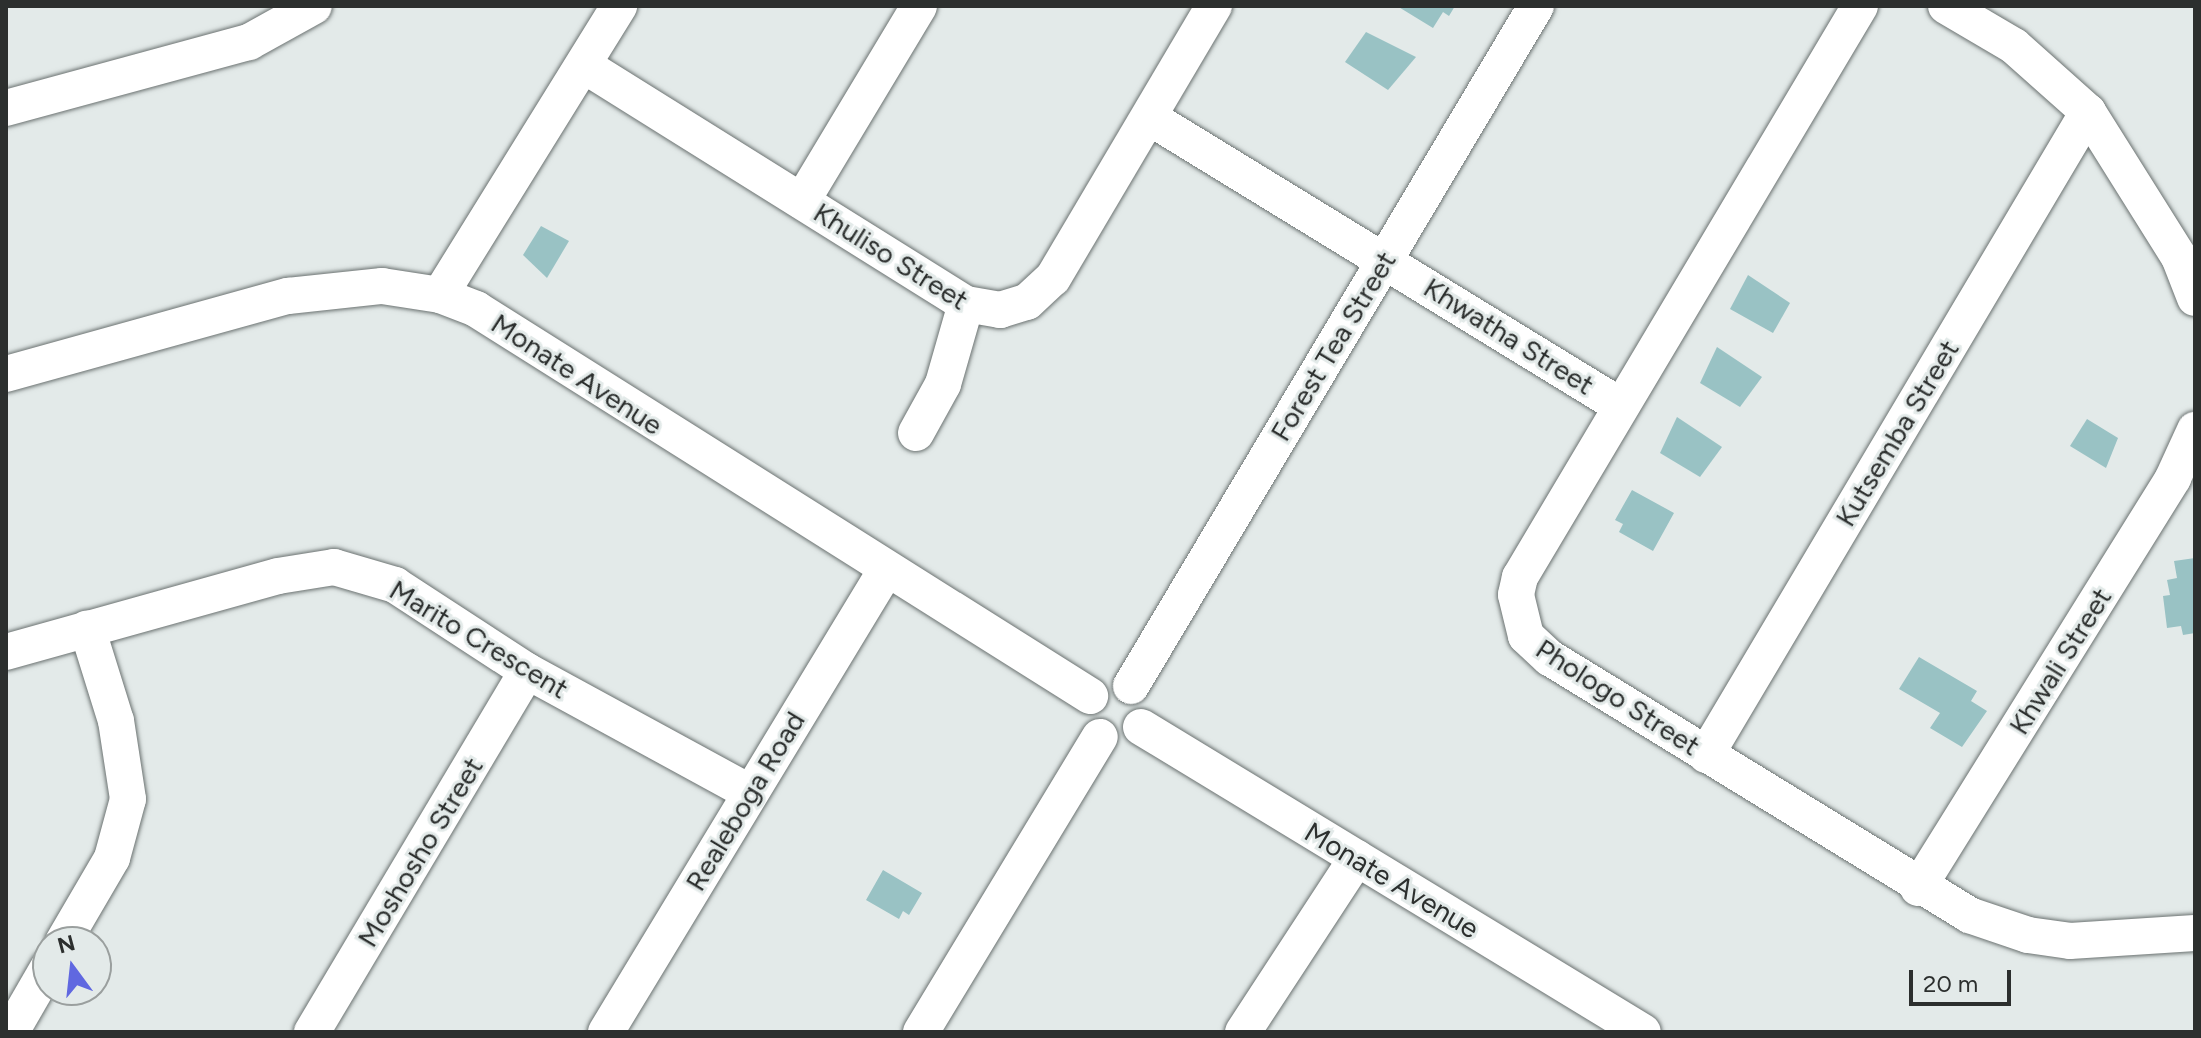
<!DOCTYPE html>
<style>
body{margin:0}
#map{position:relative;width:2201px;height:1038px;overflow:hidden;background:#e3eae9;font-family:Figtree,sans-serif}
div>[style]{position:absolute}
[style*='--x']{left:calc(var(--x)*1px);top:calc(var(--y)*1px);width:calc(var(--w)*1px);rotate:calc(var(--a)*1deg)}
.building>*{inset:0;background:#99c2c4}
.roads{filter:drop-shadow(0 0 2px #6b7271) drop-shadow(0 0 2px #6b7271)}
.minor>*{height:36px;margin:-18px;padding:0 18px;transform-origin:18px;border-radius:18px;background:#fff}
span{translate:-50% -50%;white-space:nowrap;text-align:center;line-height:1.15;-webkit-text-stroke:6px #e3eae9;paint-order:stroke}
.street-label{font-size:28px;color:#2c2f2e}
.frame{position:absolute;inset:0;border:8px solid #2c2f2e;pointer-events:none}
.north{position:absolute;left:32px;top:926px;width:80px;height:80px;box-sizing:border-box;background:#e3eae9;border:2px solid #9a9f9e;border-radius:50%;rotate:345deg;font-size:22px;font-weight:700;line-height:32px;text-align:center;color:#2c2f2e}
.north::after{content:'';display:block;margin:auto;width:28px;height:36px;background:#6068e0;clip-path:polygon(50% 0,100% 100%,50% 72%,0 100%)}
.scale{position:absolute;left:1909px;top:970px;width:102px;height:36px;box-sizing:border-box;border:4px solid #2c2f2e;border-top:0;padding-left:10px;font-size:24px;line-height:28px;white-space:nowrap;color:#2c2f2e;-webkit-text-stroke:6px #e3eae9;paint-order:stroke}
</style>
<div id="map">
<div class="building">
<div style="clip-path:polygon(1397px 6px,1455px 6px,1449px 16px,1443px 12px,1433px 28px)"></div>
<div style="clip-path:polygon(1366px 32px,1416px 57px,1388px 90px,1345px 62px)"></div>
<div style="clip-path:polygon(541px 226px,569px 241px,547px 278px,523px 255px)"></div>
<div style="clip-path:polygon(1748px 275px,1790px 303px,1773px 333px,1730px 309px)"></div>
<div style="clip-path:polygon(1717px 347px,1762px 377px,1740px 407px,1700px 383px)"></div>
<div style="clip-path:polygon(1677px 417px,1722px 447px,1700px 477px,1660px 453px)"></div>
<div style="clip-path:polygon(2087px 419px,2118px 438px,2106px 468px,2070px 446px)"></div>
<div style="clip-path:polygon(1632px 490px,1674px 513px,1653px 551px,1619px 532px,1623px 524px,1615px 520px)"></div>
<div style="clip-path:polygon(2195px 558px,2195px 633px,2183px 635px,2181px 626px,2167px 628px,2163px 596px,2170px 595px,2167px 580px,2177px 578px,2174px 561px)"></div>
<div style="clip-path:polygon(1919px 657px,1977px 691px,1971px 701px,1987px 711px,1962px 747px,1930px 728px,1940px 713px,1899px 689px)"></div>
<div style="clip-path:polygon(883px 870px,922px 893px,909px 915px,903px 911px,899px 919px,866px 900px)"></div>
</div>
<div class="roads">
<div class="minor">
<div style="--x:1860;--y:6;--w:665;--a:120.77"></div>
<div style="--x:1520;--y:577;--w:18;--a:103"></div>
<div style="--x:1516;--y:595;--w:42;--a:76.3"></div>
<div style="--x:1526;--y:636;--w:33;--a:43"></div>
<div style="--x:1550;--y:658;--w:492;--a:31.5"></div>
<div style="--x:1969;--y:915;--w:62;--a:18.7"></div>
<div style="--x:2028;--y:935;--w:42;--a:8.1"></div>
<div style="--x:2070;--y:941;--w:125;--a:-3.7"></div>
<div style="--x:1946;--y:6;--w:79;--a:30.5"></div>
<div style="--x:2014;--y:46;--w:99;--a:41.7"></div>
<div style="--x:2088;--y:112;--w:171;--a:57.9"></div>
<div style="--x:2179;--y:257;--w:44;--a:68.7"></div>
<div style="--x:585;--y:66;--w:449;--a:32"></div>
<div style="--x:966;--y:304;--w:35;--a:10"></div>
<div style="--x:1000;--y:310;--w:28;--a:-17"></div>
<div style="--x:1027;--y:302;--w:35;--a:-43"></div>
<div style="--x:1053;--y:278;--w:316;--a:-59.4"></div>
<div style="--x:6;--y:108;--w:252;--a:-15.2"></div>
<div style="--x:249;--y:42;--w:74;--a:-29"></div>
<div style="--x:1152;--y:119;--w:548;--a:31.48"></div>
<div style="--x:802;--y:201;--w:227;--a:-59"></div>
<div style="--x:440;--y:295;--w:340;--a:-58.2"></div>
<div style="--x:6;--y:374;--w:293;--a:-15.5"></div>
<div style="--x:288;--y:296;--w:95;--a:-6.1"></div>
<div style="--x:382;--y:286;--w:59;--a:8.8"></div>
<div style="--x:440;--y:295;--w:39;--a:21"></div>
<div style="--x:476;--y:309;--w:726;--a:32.22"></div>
<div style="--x:916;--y:433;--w:56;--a:-61.1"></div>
<div style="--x:943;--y:384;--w:83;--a:-74"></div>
<div style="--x:6;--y:652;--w:282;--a:-15.6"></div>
<div style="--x:278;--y:576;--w:57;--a:-9.1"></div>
<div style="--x:334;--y:567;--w:64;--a:16.4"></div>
<div style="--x:395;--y:585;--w:158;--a:33.1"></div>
<div style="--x:527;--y:671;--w:253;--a:28.6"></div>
<div style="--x:1131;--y:686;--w:791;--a:-59.22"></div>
<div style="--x:1141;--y:727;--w:587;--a:31.28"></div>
<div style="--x:1706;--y:755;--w:748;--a:-59.29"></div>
<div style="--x:1918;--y:888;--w:483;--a:-58.1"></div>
<div style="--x:2173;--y:478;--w:53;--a:-65.4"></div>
<div style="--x:63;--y:942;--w:97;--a:-59.7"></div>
<div style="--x:112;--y:858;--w:61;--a:-74.8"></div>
<div style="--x:128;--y:799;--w:79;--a:-98.7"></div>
<div style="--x:116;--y:721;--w:97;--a:-107.3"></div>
<div style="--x:11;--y:1032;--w:74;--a:-60"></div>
<div style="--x:312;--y:1032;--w:420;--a:-59.2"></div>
<div style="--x:606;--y:1032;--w:540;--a:-58.78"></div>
<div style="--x:921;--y:1032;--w:345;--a:-58.8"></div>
<div style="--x:1243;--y:1032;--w:208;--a:-56.8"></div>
</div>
</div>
<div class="street-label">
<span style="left:891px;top:256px;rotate:32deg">Khuliso Street</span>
<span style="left:1509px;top:336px;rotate:32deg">Khwatha Street</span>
<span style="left:1333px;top:346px;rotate:-59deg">Forest Tea Street</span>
<span style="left:577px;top:374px;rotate:33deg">Monate Avenue</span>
<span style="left:1897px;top:433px;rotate:-59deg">Kutsemba Street</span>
<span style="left:479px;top:639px;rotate:31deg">Marito Crescent</span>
<span style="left:2060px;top:661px;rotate:-58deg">Khwali Street</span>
<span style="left:1618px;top:697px;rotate:33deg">Phologo Street</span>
<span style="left:745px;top:801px;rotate:-59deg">Realeboga Road</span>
<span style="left:420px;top:852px;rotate:-59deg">Moshosho Street</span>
<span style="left:1392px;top:880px;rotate:31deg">Monate Avenue</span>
</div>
<div class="frame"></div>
<div class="north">N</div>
<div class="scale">20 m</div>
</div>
